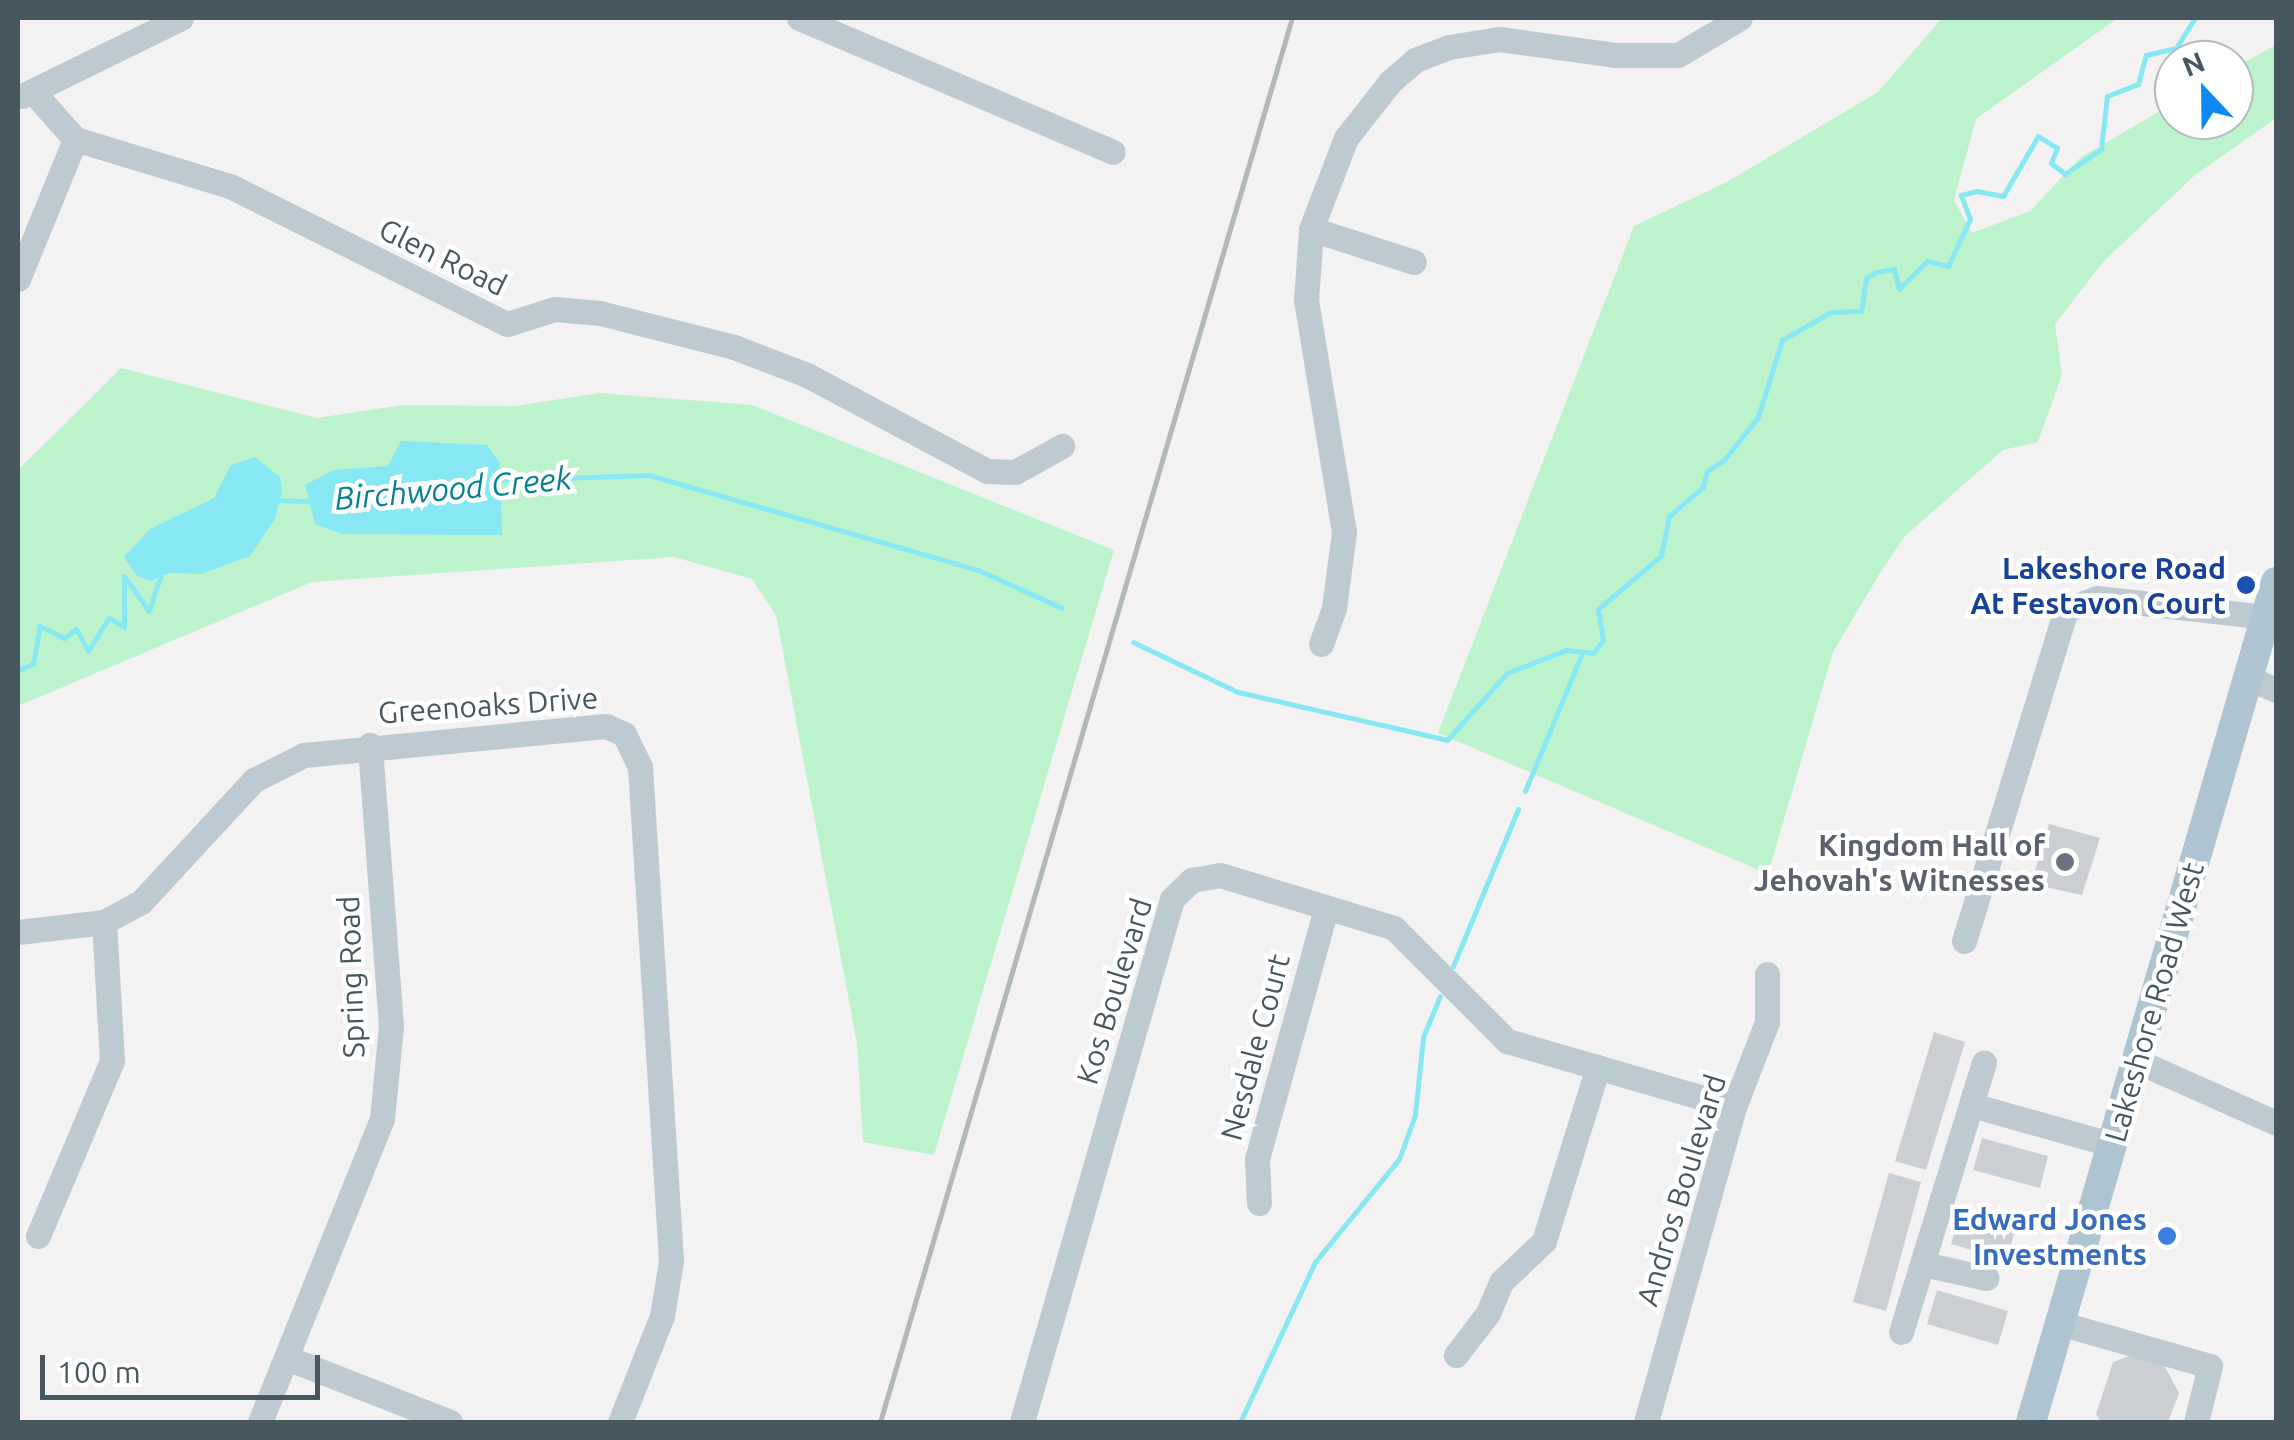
<!DOCTYPE html>
<style>
body{margin:0}
#map{position:relative;width:2294px;height:1440px;overflow:hidden;background:#f3f1f1;font-family:Ubuntu,sans-serif}
div>[style]{position:absolute}
[style*='--x']{left:calc(var(--x)*1px);top:calc(var(--y)*1px);width:calc(var(--w)*1px);rotate:calc(var(--a)*1deg)}
.green>*{inset:0;background:#bdf3cc}
.water>*{inset:0;background:#87e8f3}
.stream>*{height:5px;margin:-2.5px;padding:0 2.5px;transform-origin:2.5px;border-radius:2.5px;background:#87e8f3}
.building>*{inset:0;background:#cbcfd4}
.minor>*{height:25px;margin:-12.5px;padding:0 12.5px;transform-origin:12.5px;border-radius:12.5px;background:#becad1}
.major>*{height:30px;margin:-15px;padding:0 15px;transform-origin:15px;border-radius:15px;background:#afc4d1}
.rail>*{height:5px;margin:-2.5px;padding:0 2.5px;transform-origin:2.5px;border-radius:2.5px;background:#b2b7bc}
.dots>*{width:28px;height:28px;translate:-50% -50%;box-sizing:border-box;border:5px solid #fff;border-radius:50%}
span{translate:-50% -50%;white-space:nowrap;text-align:center;line-height:1.15;-webkit-text-stroke:9px #fff;paint-order:stroke}
.street-label{font-size:30px;color:#475760}
.transit-label{font-size:30px;color:#164399;font-weight:700}
.right{translate:-100% -50%;text-align:right}
.worship-label{font-size:30px;color:#5b616d;font-weight:700}
.shop-label{font-size:30px;color:#366cbe;font-weight:700}
.water-label{font-size:32px;color:#05828f;font-style:italic}
.frame{position:absolute;inset:0;border:20px solid #475760;pointer-events:none}
.north{position:absolute;left:2154px;top:40px;width:100px;height:100px;box-sizing:border-box;background:#fff;border:2px solid #b5bcbf;border-radius:50%;rotate:338deg;font-size:28px;font-weight:700;line-height:40px;text-align:center;color:#475760}
.north::after{content:'';display:block;margin:auto;width:35px;height:45px;background:#0b8af3;clip-path:polygon(50% 0,100% 100%,50% 72%,0 100%)}
.scale{position:absolute;left:40px;top:1355px;width:280px;height:45px;box-sizing:border-box;border:5px solid #475760;border-top:0;padding-left:12px;font-size:30px;line-height:35px;white-space:nowrap;color:#475760;-webkit-text-stroke:8px #fff;paint-order:stroke}
</style>
<div id="map">
<div class="green">
<div style="clip-path:polygon(1942px 18px,2118px 18px,1976px 119px,1954px 200px,1972px 233px,2030px 211px,2081px 157px,2174px 103px,2174px 120px,2234px 120px,2234px 68px,2276px 45px,2276px 118px,2194px 176px,2104px 261px,2055px 324px,2062px 375px,2038px 442px,2003px 450px,1905px 536px,1880px 573px,1833px 652px,1768px 874px,1438px 733px,1634px 226px,1727px 182px,1878px 92px)"></div>
<div style="clip-path:polygon(121px 368px,317px 418px,403px 405px,514px 406px,601px 393px,752px 405px,1114px 550px,934px 1155px,863px 1142px,857px 1043px,776px 615px,752px 579px,674px 557px,312px 582px,18px 706px,18px 470px)"></div>
</div>
<div class="water">
<div style="clip-path:polygon(401px 441px,487px 445px,500px 463px,502px 535px,342px 534px,315px 524px,305px 485px,334px 470px,388px 466px)"></div>
<div style="clip-path:polygon(255px 457px,280px 477px,282px 492px,275px 519px,250px 556px,201px 574px,169px 573px,151px 581px,137px 576px,124px 557px,150px 529px,214px 498px,231px 465px)"></div>
</div>
<div class="stream">
<div style="--x:498;--y:480;--w:151;--a:-1.9"></div>
<div style="--x:649;--y:475;--w:342;--a:16.1"></div>
<div style="--x:978;--y:570;--w:92;--a:24.3"></div>
<div style="--x:275;--y:500;--w:34;--a:2"></div>
<div style="--x:1133;--y:642;--w:116;--a:25.5"></div>
<div style="--x:1238;--y:692;--w:214;--a:12.9"></div>
<div style="--x:1447;--y:740;--w:90;--a:-48.2"></div>
<div style="--x:1507;--y:673;--w:63;--a:-21.3"></div>
<div style="--x:1566;--y:650;--w:27;--a:6"></div>
<div style="--x:1593;--y:653;--w:16;--a:-52"></div>
<div style="--x:1603;--y:640;--w:31;--a:-99"></div>
<div style="--x:1598;--y:609;--w:82;--a:-40.1"></div>
<div style="--x:1661;--y:556;--w:41;--a:-78.7"></div>
<div style="--x:1669;--y:516;--w:45;--a:-40.5"></div>
<div style="--x:1703;--y:487;--w:16;--a:-76"></div>
<div style="--x:1707;--y:471;--w:20;--a:-33"></div>
<div style="--x:1724;--y:460;--w:55;--a:-51.7"></div>
<div style="--x:1758;--y:417;--w:81;--a:-72.7"></div>
<div style="--x:1782;--y:340;--w:56;--a:-29.7"></div>
<div style="--x:1831;--y:312;--w:30;--a:-2"></div>
<div style="--x:1861;--y:311;--w:33;--a:-81"></div>
<div style="--x:1866;--y:278;--w:12;--a:-31"></div>
<div style="--x:1876;--y:272;--w:18;--a:-9"></div>
<div style="--x:1894;--y:269;--w:21;--a:76"></div>
<div style="--x:1899;--y:289;--w:40;--a:-45"></div>
<div style="--x:1927;--y:261;--w:22;--a:13"></div>
<div style="--x:1948;--y:266;--w:52;--a:-64.9"></div>
<div style="--x:1970;--y:219;--w:26;--a:-111"></div>
<div style="--x:1961;--y:195;--w:16;--a:-14"></div>
<div style="--x:1977;--y:191;--w:26;--a:11"></div>
<div style="--x:2003;--y:196;--w:69;--a:-59.7"></div>
<div style="--x:2038;--y:136;--w:22;--a:32"></div>
<div style="--x:2057;--y:148;--w:16;--a:112"></div>
<div style="--x:2051;--y:163;--w:18;--a:38"></div>
<div style="--x:2065;--y:174;--w:44;--a:-34.8"></div>
<div style="--x:2101;--y:149;--w:53;--a:-83.5"></div>
<div style="--x:2107;--y:96;--w:33;--a:-21"></div>
<div style="--x:2138;--y:84;--w:30;--a:-75"></div>
<div style="--x:2146;--y:55;--w:31;--a:-13"></div>
<div style="--x:2176;--y:48;--w:36;--a:-58"></div>
<div style="--x:18;--y:670;--w:16;--a:-22"></div>
<div style="--x:33;--y:664;--w:39;--a:-80"></div>
<div style="--x:40;--y:626;--w:27;--a:27"></div>
<div style="--x:64;--y:638;--w:15;--a:-37"></div>
<div style="--x:76;--y:629;--w:25;--a:61"></div>
<div style="--x:88;--y:651;--w:39;--a:-58"></div>
<div style="--x:109;--y:618;--w:17;--a:31"></div>
<div style="--x:124;--y:627;--w:51;--a:-90"></div>
<div style="--x:124;--y:576;--w:43;--a:54.5"></div>
<div style="--x:149;--y:611;--w:39;--a:-72"></div>
<div style="--x:1525;--y:791;--w:146;--a:-67.5"></div>
<div style="--x:1453;--y:966;--w:170;--a:-67.5"></div>
<div style="--x:1240;--y:1422;--w:177;--a:-64.9"></div>
<div style="--x:1315;--y:1262;--w:133;--a:-50.8"></div>
<div style="--x:1399;--y:1159;--w:47;--a:-70"></div>
<div style="--x:1415;--y:1115;--w:78;--a:-84.1"></div>
<div style="--x:1423;--y:1037;--w:44;--a:-67.5"></div>
</div>
<div class="building">
<div style="clip-path:polygon(2049px 824px,2100px 838px,2082px 895px,2031px 884px)"></div>
<div style="clip-path:polygon(1934px 1032px,1965px 1042px,1926px 1170px,1895px 1161px)"></div>
<div style="clip-path:polygon(1982px 1138px,2048px 1156px,2040px 1188px,1973px 1170px)"></div>
<div style="clip-path:polygon(1889px 1173px,1921px 1182px,1886px 1311px,1853px 1302px)"></div>
<div style="clip-path:polygon(1961px 1211px,2016px 1227px,2006px 1260px,1951px 1244px)"></div>
<div style="clip-path:polygon(1937px 1290px,2008px 1311px,1998px 1345px,1927px 1324px)"></div>
<div style="clip-path:polygon(2132px 1355px,2164px 1365px,2179px 1393px,2168px 1422px,2101px 1422px,2096px 1414px,2113px 1362px)"></div>
</div>
<div class="minor">
<div style="--x:799;--y:18;--w:341;--a:23.1"></div>
<div style="--x:35;--y:94;--w:60;--a:48.4"></div>
<div style="--x:75;--y:139;--w:162;--a:16.9"></div>
<div style="--x:230;--y:186;--w:309;--a:26.5"></div>
<div style="--x:507;--y:324;--w:50;--a:-17.4"></div>
<div style="--x:555;--y:309;--w:45;--a:5.1"></div>
<div style="--x:600;--y:313;--w:138;--a:14.2"></div>
<div style="--x:734;--y:347;--w:78;--a:21"></div>
<div style="--x:807;--y:375;--w:204;--a:28.1"></div>
<div style="--x:987;--y:471;--w:28;--a:2"></div>
<div style="--x:1015;--y:472;--w:54;--a:-29"></div>
<div style="--x:22;--y:96;--w:177;--a:-26.1"></div>
<div style="--x:1311;--y:229;--w:108;--a:17.8"></div>
<div style="--x:18;--y:279;--w:151;--a:-67.8"></div>
<div style="--x:1321;--y:644;--w:38;--a:-70"></div>
<div style="--x:1334;--y:608;--w:77;--a:-82.5"></div>
<div style="--x:1344;--y:532;--w:234;--a:-99.3"></div>
<div style="--x:1306;--y:301;--w:72;--a:-86"></div>
<div style="--x:1311;--y:229;--w:97;--a:-69"></div>
<div style="--x:1346;--y:138;--w:71;--a:-51.8"></div>
<div style="--x:1390;--y:82;--w:33;--a:-41"></div>
<div style="--x:1415;--y:60;--w:36;--a:-21"></div>
<div style="--x:1449;--y:47;--w:52;--a:-8.9"></div>
<div style="--x:1500;--y:39;--w:116;--a:7.9"></div>
<div style="--x:1615;--y:55;--w:63;--a:0"></div>
<div style="--x:1678;--y:55;--w:72;--a:-30.8"></div>
<div style="--x:2248;--y:678;--w:30;--a:23"></div>
<div style="--x:18;--y:932;--w:87;--a:-6.6"></div>
<div style="--x:104;--y:922;--w:42;--a:-28.4"></div>
<div style="--x:141;--y:902;--w:166;--a:-47.2"></div>
<div style="--x:254;--y:780;--w:56;--a:-26.6"></div>
<div style="--x:304;--y:755;--w:303;--a:-5.5"></div>
<div style="--x:606;--y:726;--w:20;--a:24"></div>
<div style="--x:624;--y:734;--w:37;--a:64"></div>
<div style="--x:640;--y:767;--w:495;--a:86.4"></div>
<div style="--x:671;--y:1261;--w:56;--a:99.3"></div>
<div style="--x:662;--y:1316;--w:114;--a:111.6"></div>
<div style="--x:1964;--y:941;--w:346;--a:-72.9"></div>
<div style="--x:2066;--y:610;--w:33;--a:-21"></div>
<div style="--x:2097;--y:598;--w:170;--a:6.4"></div>
<div style="--x:2137;--y:1061;--w:152;--a:24"></div>
<div style="--x:1972;--y:1105;--w:147;--a:15.8"></div>
<div style="--x:1259;--y:1203;--w:44;--a:-92.6"></div>
<div style="--x:1257;--y:1159;--w:259;--a:-74.6"></div>
<div style="--x:38;--y:1236;--w:190;--a:-67.1"></div>
<div style="--x:112;--y:1061;--w:139;--a:-93.3"></div>
<div style="--x:1923;--y:1264;--w:65;--a:12.5"></div>
<div style="--x:2059;--y:1323;--w:157;--a:15.9"></div>
<div style="--x:2210;--y:1366;--w:58;--a:104"></div>
<div style="--x:1901;--y:1332;--w:282;--a:-72.9"></div>
<div style="--x:1456;--y:1355;--w:53;--a:-52.7"></div>
<div style="--x:1488;--y:1313;--w:34;--a:-67"></div>
<div style="--x:1501;--y:1282;--w:59;--a:-43.6"></div>
<div style="--x:1544;--y:1241;--w:182;--a:-72.8"></div>
<div style="--x:287;--y:1358;--w:175;--a:21.4"></div>
<div style="--x:260;--y:1422;--w:327;--a:-68.1"></div>
<div style="--x:382;--y:1119;--w:93;--a:-84.5"></div>
<div style="--x:391;--y:1026;--w:282;--a:-94.3"></div>
<div style="--x:1022;--y:1422;--w:544;--a:-74"></div>
<div style="--x:1172;--y:899;--w:28;--a:-44"></div>
<div style="--x:1192;--y:880;--w:28;--a:-10"></div>
<div style="--x:1220;--y:875;--w:182;--a:16.9"></div>
<div style="--x:1394;--y:928;--w:160;--a:45"></div>
<div style="--x:1507;--y:1041;--w:236;--a:16.2"></div>
<div style="--x:1646;--y:1422;--w:327;--a:-74.4"></div>
<div style="--x:1734;--y:1107;--w:91;--a:-68.8"></div>
<div style="--x:1767;--y:1022;--w:48;--a:-90"></div>
</div>
<div class="major">
<div style="--x:2031;--y:1422;--w:875;--a:-73.74"></div>
</div>
<div class="rail">
<div style="--x:880;--y:1422;--w:1463;--a:-73.65"></div>
</div>
<div class="dots">
<div style="left:2246px;top:585px;background:#1a4fb4"></div>
<div style="left:2065px;top:862px;background:#6b7280"></div>
<div style="left:2167px;top:1236px;background:#3f7fe0"></div>
</div>
<div class="street-label">
<span style="left:443px;top:257px;rotate:26deg">Glen Road</span>
<span style="left:488px;top:705px;rotate:-4deg">Greenoaks Drive</span>
<span style="left:351px;top:977px;rotate:-92deg">Spring Road</span>
<span style="left:1114px;top:991px;rotate:-73deg">Kos Boulevard</span>
<span style="left:2154px;top:1002px;rotate:-74deg">Lakeshore Road West</span>
<span style="left:1255px;top:1047px;rotate:-75deg">Nesdale Court</span>
<span style="left:1681px;top:1190px;rotate:-73deg">Andros Boulevard</span>
</div>
<div class="transit-label">
<span class="right" style="left:2226px;top:585px">Lakeshore Road<br>At Festavon Court</span>
</div>
<div class="worship-label">
<span class="right" style="left:2045px;top:862px">Kingdom Hall of<br>Jehovah's Witnesses</span>
</div>
<div class="shop-label">
<span class="right" style="left:2147px;top:1236px">Edward Jones<br>Investments</span>
</div>
<div class="water-label">
<span style="left:453px;top:488px;rotate:-5deg">Birchwood Creek</span>
</div>
<div class="frame"></div>
<div class="north">N</div>
<div class="scale">100 m</div>
</div>
